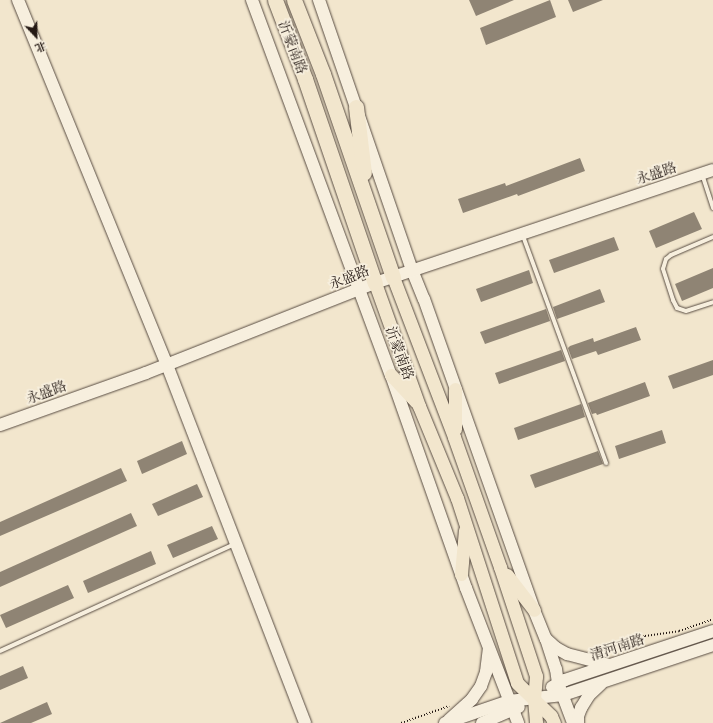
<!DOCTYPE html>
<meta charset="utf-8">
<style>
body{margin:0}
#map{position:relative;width:713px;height:723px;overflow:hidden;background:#f2e6cd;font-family:"Gentium Book Plus","Noto Serif SC",serif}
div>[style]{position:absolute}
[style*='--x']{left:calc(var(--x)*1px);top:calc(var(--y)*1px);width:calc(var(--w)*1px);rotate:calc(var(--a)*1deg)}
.building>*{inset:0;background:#8f8474}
.path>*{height:1.5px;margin-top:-0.75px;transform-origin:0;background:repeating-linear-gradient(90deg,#241914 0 1px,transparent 0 3px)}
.roads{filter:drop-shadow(0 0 1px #584c42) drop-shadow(0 0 1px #584c42)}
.lane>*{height:4px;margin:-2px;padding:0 2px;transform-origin:2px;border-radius:2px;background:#f7efde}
.secondary>*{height:12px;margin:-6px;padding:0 6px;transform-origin:6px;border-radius:6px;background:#f7efde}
.primary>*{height:13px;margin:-6.5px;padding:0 6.5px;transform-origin:6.5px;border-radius:6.5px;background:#f2e6cd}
.highway>*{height:15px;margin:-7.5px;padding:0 7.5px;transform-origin:7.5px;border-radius:7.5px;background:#f2e6cd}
span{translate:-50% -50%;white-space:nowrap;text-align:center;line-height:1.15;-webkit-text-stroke:3.5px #f7efde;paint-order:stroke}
.street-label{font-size:14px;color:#241914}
.north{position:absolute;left:16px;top:16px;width:40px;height:40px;-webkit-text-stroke:3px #f7efde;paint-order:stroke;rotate:158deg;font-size:11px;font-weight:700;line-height:16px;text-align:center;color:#241914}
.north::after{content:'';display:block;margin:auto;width:14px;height:18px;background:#241914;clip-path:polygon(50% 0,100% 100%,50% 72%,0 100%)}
</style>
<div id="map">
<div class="building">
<div style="clip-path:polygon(469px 0,514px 0,476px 16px)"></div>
<div style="clip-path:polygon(550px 0,556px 17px,486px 45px,480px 28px)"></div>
<div style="clip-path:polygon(568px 0,603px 0,573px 12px)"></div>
<div style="clip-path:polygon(580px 158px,585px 171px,518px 196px,517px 194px,463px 213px,458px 199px,505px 183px,506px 186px)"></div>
<div style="clip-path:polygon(694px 212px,702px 229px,656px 248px,649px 231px)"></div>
<div style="clip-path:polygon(614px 237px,619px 250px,554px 273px,549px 260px)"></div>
<div style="clip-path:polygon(713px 268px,713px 288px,682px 301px,675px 284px)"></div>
<div style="clip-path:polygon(529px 270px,533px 283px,481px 302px,476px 289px)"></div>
<div style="clip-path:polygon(600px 289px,605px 302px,557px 319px,553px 307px)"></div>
<div style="clip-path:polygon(546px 309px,550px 321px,485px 344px,480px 332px)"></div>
<div style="clip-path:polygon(636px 327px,641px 340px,598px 355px,596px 351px,572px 359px,568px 348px,570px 346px,593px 338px,594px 342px)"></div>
<div style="clip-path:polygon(561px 350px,565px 361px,499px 384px,495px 373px)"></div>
<div style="clip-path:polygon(713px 360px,713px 375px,673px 389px,668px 376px)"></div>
<div style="clip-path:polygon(645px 382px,650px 396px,597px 415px,596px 413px,592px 414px,588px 403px)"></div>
<div style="clip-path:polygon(581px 404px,585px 417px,518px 440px,514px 428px)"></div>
<div style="clip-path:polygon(662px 430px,666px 443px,619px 459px,615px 446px)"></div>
<div style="clip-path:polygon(182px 441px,187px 454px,142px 474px,137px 461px)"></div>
<div style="clip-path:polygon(598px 451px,603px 464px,535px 488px,530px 475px)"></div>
<div style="clip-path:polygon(121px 468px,127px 481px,0 536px,0 522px)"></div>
<div style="clip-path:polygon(197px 484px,203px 497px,158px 516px,152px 504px)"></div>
<div style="clip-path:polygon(131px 513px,137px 526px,0 587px,0 572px)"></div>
<div style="clip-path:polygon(212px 526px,218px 539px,173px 558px,167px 545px)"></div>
<div style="clip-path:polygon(151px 551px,156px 564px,88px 593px,83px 581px)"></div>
<div style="clip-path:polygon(68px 585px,74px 598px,6px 628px,0 615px)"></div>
<div style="clip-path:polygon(23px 666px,28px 678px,0 690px,0 676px)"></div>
<div style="clip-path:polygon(47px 702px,52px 714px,31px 723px,0 723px)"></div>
</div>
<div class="path">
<div style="--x:598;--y:652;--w:50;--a:-18.8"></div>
<div style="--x:645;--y:636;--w:34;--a:-8"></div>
<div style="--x:679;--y:631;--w:36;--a:-19"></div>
<div style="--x:401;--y:723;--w:51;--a:-19.5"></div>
</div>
<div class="roads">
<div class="lane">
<div style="--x:702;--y:174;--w:36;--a:72"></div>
<div style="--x:523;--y:236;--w:242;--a:69.9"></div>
<div style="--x:713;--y:237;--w:46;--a:156.8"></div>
<div style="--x:671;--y:255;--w:6;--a:141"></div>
<div style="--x:666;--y:259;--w:10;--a:107"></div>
<div style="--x:663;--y:269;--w:33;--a:72"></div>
<div style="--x:673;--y:300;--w:9;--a:63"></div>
<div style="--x:677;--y:308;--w:9;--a:18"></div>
<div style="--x:686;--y:311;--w:28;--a:-18"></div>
<div style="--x:0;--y:651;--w:258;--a:-24.5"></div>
</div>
<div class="secondary">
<div style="--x:18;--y:0;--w:394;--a:67.8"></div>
<div style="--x:167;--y:365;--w:384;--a:68.9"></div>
<div style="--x:252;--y:0;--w:400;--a:69.7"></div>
<div style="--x:391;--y:375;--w:226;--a:70.6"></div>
<div style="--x:466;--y:588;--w:145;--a:68.9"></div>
<div style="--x:319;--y:0;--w:286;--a:71"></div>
<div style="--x:412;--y:270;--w:31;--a:68"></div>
<div style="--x:424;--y:299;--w:330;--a:70.5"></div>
<div style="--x:534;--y:610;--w:31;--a:68"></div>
<div style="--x:546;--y:639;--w:32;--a:72"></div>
<div style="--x:556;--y:669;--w:14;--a:82"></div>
<div style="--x:558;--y:683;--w:43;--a:69.4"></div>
<div style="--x:0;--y:425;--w:155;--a:-19.6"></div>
<div style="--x:146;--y:373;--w:246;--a:-21.5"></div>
<div style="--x:375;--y:283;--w:356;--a:-18.5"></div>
<div style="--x:546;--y:639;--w:13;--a:42"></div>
<div style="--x:556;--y:648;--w:13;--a:29"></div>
<div style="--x:567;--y:654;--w:43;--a:14.7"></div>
<div style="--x:552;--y:687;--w:15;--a:-28"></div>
<div style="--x:565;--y:680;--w:156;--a:-18.3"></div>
<div style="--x:449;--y:720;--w:31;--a:-42"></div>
<div style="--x:472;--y:699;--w:16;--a:-55"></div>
<div style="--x:481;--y:686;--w:15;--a:-70"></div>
<div style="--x:486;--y:672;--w:23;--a:-83"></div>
<div style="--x:445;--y:723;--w:68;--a:-19"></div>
<div style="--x:509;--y:701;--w:54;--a:-6.3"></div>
<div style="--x:563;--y:695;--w:158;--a:-18.4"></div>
<div style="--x:482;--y:723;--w:40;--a:-23.4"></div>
<div style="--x:578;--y:723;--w:7;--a:-90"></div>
<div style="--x:578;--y:716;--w:9;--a:-69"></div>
<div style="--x:581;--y:708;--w:15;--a:-58"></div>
<div style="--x:589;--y:695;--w:16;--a:-43"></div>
</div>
<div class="primary">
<div style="--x:393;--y:277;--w:171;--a:69.1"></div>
<div style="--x:454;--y:437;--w:138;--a:70.5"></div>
<div style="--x:500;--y:567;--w:115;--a:71.7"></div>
<div style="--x:536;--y:676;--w:23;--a:95"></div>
<div style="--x:534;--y:699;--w:24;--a:85"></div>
<div style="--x:375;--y:283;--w:131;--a:70.3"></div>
<div style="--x:419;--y:406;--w:100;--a:67.6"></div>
<div style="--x:457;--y:498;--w:194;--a:72"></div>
<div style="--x:517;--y:683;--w:47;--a:44.1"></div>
<div style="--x:551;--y:716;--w:8;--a:67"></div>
<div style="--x:391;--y:375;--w:37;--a:47"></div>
<div style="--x:455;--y:429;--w:40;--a:-90"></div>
<div style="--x:461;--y:574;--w:44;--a:-84.8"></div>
<div style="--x:507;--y:575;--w:44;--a:52.4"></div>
</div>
<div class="highway">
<div style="--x:275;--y:0;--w:85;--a:69.2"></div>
<div style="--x:305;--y:79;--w:216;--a:71.1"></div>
<div style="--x:294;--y:0;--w:79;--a:68.6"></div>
<div style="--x:323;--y:74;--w:215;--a:71"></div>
<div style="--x:356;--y:107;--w:66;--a:83.1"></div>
</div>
</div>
<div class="street-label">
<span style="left:293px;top:47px;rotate:69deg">沂蒙南路</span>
<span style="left:656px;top:173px;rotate:-18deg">永盛路</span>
<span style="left:349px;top:277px;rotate:-21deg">永盛路</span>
<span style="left:400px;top:353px;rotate:70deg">沂蒙南路</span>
<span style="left:46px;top:392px;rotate:-20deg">永盛路</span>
<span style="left:617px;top:647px;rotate:-18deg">清河南路</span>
</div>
<div class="north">北</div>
</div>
